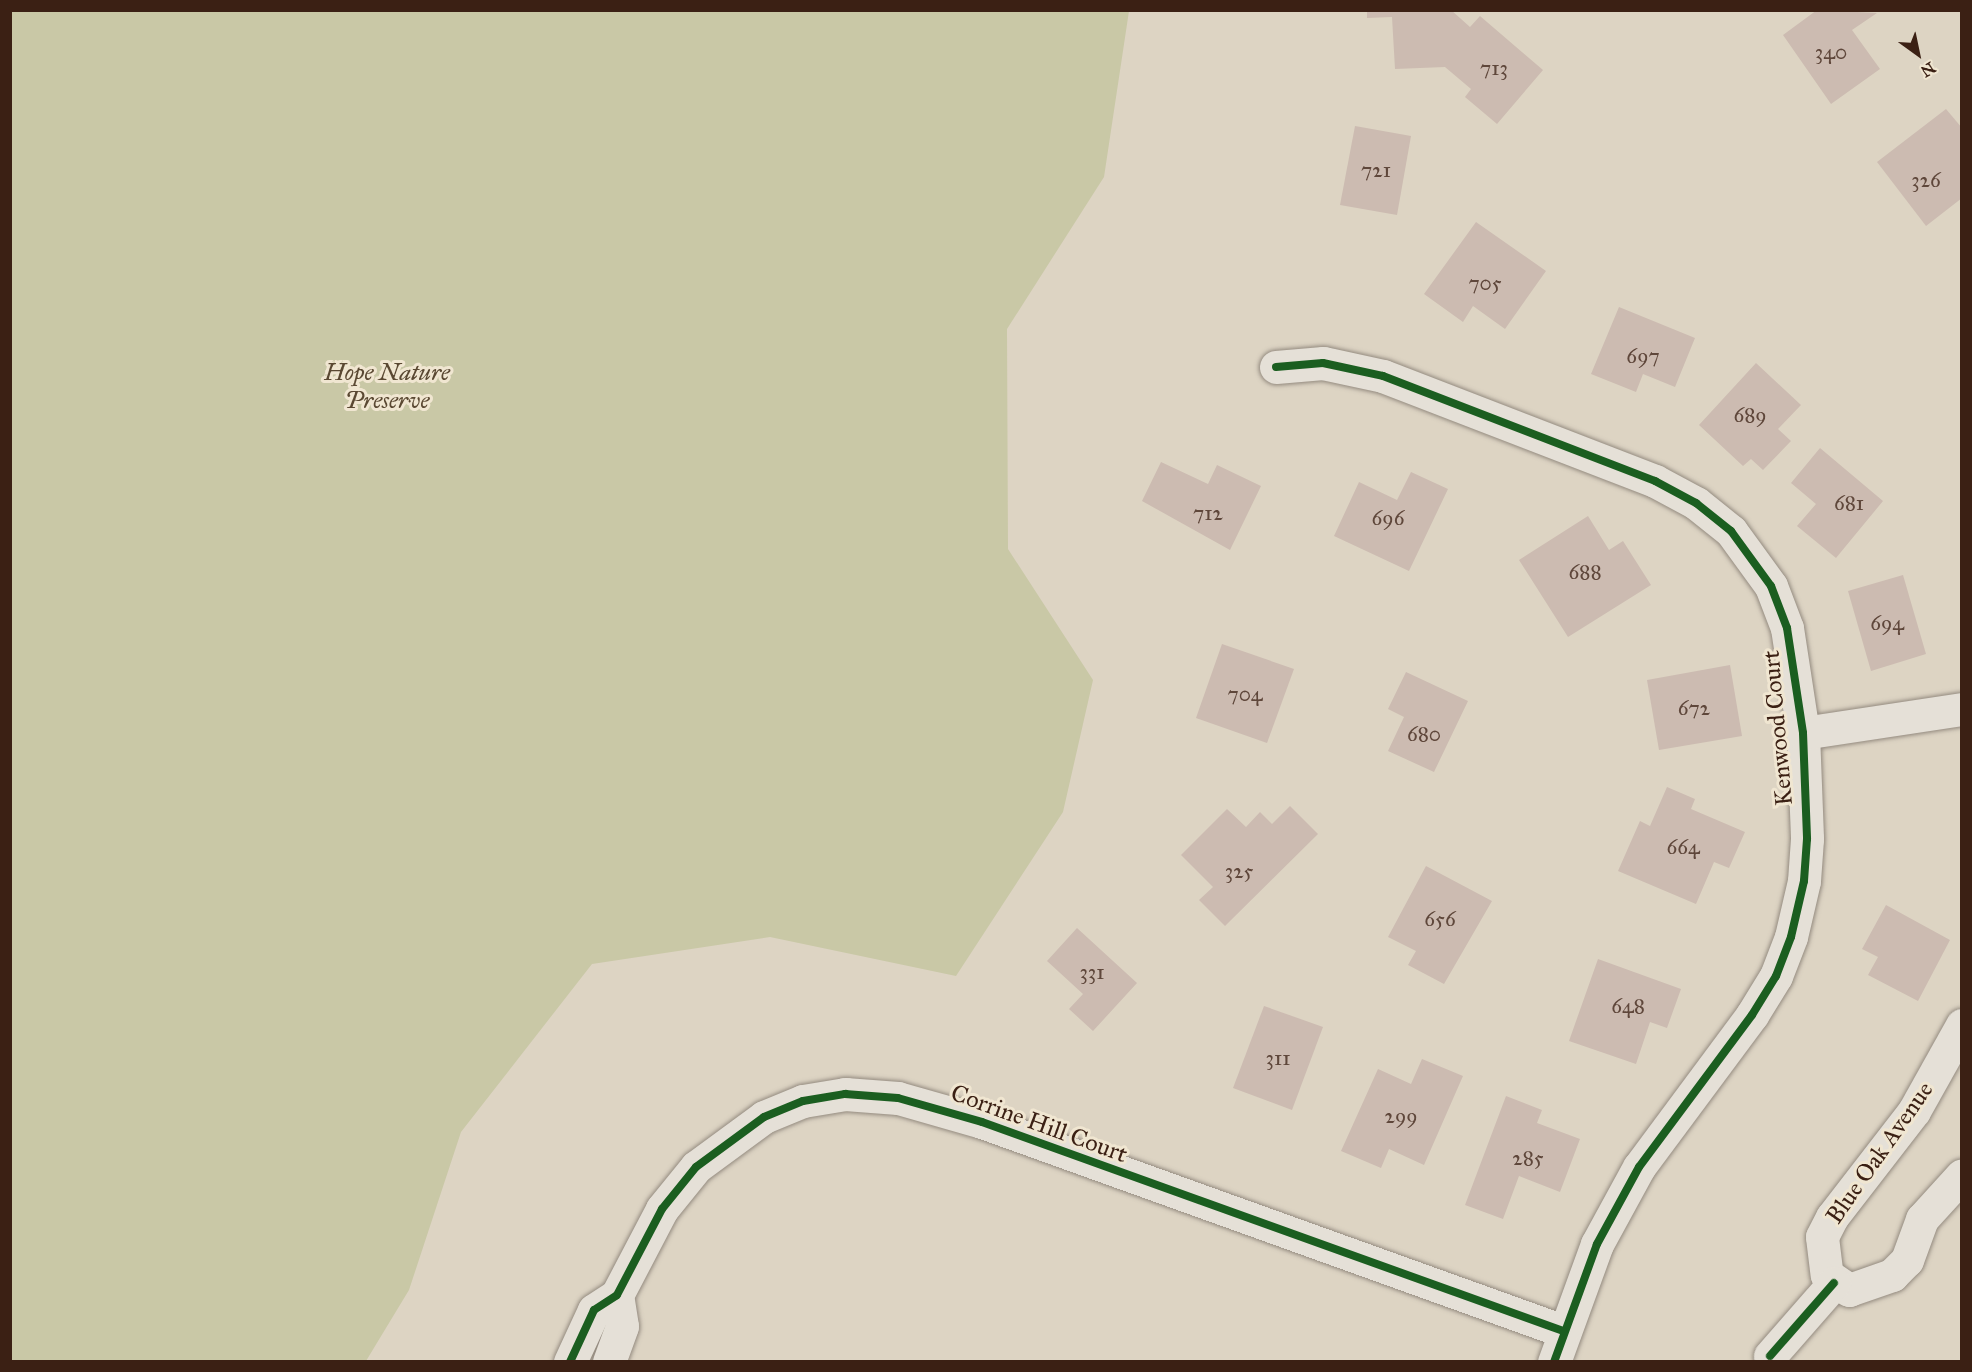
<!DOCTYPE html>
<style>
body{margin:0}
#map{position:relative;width:1972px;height:1372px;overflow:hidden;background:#ddd4c3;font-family:"IM FELL Great Primer",serif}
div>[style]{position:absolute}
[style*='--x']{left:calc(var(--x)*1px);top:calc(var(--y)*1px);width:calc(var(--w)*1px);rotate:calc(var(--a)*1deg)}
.green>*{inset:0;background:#c9c8a6}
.building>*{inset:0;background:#ccbbb1}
.roads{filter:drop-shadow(0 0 2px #948b80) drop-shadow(0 0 2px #948b80)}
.street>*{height:33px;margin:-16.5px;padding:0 16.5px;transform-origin:16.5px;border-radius:16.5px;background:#e5e0d7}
.cycleway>*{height:8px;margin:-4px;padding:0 4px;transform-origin:4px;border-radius:4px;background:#1b5e20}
span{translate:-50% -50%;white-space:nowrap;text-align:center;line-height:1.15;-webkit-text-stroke:6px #f0e6d1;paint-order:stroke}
.number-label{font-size:21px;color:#5f473b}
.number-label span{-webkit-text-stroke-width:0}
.park-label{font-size:24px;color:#5a4832;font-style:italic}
.street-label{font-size:24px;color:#3b2014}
.frame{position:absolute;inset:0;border:12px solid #3b2014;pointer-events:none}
.north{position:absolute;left:1888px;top:24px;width:60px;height:60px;-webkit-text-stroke:4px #f0e6d1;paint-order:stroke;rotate:147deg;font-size:16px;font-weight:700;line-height:24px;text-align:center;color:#3b2014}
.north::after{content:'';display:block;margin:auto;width:21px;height:27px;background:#3b2014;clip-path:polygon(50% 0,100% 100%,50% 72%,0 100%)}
</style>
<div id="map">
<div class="green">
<div style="clip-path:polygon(10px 11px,1129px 11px,1104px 177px,1007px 329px,1008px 549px,1093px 680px,1063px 812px,956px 976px,770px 937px,592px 964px,461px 1132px,409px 1290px,366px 1361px,11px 1361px)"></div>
</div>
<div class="building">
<div style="clip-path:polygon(1367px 10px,1451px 10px,1470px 27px,1480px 16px,1543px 70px,1497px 124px,1465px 97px,1471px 89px,1445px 67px,1395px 69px,1392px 17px,1367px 18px)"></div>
<div style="clip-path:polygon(1817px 10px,1877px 13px,1852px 30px,1880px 69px,1831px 104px,1783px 35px)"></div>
<div style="clip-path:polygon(1946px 109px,1962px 128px,1962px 198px,1926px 226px,1877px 162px)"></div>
<div style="clip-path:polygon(1355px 126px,1411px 136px,1397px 215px,1340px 205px)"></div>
<div style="clip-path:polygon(1476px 222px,1546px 271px,1505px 329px,1473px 306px,1463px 322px,1424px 294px)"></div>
<div style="clip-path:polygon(1619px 307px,1695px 338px,1675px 387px,1643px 374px,1636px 392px,1591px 374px)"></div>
<div style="clip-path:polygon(1756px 363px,1801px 405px,1778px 429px,1791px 441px,1763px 470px,1751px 459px,1743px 466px,1699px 425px)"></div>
<div style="clip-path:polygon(1820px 448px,1883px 501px,1836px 558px,1797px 526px,1816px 504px,1791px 483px)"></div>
<div style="clip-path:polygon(1161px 462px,1208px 484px,1217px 465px,1261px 486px,1230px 550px,1142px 501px)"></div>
<div style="clip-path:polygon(1411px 472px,1448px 489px,1409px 571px,1334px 536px,1359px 482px,1397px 500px)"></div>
<div style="clip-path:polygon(1588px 516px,1609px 550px,1623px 541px,1651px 585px,1568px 637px,1519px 560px)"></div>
<div style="clip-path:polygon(1903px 575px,1926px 654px,1871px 671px,1848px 591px)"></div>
<div style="clip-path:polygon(1222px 644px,1294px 669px,1267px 743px,1196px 718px)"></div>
<div style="clip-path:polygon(1730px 665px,1742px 736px,1659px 750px,1647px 680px)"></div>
<div style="clip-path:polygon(1406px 672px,1468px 701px,1434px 772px,1388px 751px,1404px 717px,1388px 709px)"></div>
<div style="clip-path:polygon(1667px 787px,1695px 799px,1691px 809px,1745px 832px,1729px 868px,1714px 862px,1696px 904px,1618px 871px,1640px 821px,1650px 826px)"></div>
<div style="clip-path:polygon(1290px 806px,1318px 834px,1225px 926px,1199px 900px,1213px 887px,1181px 855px,1227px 809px,1246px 827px,1260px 812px,1272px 824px)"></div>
<div style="clip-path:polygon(1426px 866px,1492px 901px,1444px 984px,1408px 965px,1416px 951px,1388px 937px)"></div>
<div style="clip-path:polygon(1886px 905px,1950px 940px,1918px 1001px,1868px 975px,1878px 957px,1862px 949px)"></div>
<div style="clip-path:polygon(1077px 928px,1137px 983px,1093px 1031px,1069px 1009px,1083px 994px,1047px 961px)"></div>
<div style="clip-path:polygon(1598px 959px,1681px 989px,1667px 1028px,1650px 1022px,1636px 1064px,1569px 1041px)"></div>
<div style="clip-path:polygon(1264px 1006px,1323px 1027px,1292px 1110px,1233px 1088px)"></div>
<div style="clip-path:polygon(1422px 1059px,1463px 1076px,1424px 1165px,1389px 1149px,1381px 1168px,1341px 1151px,1378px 1069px,1411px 1084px)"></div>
<div style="clip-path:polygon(1506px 1096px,1542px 1110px,1537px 1123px,1580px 1139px,1560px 1192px,1519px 1176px,1503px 1219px,1465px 1205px)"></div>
</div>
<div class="roads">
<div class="street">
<div style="--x:1276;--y:367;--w:47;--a:-4.9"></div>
<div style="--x:1323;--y:363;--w:61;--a:12.2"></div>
<div style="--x:1383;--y:376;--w:292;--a:21.1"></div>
<div style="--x:1655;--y:481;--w:47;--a:28.2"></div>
<div style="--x:1696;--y:503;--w:45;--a:38.7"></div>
<div style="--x:1731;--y:531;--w:68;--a:54"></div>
<div style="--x:1771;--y:586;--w:45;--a:69.1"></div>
<div style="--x:1787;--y:628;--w:106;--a:81.3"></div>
<div style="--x:1803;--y:733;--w:106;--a:87.8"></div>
<div style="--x:1807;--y:839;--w:42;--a:94.1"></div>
<div style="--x:1804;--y:881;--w:57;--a:103.1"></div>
<div style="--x:1791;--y:937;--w:42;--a:111"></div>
<div style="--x:1776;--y:976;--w:46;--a:121.6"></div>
<div style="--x:1752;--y:1015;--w:189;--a:126.6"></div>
<div style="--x:1639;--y:1167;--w:88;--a:118.6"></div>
<div style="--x:1597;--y:1244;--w:126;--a:110"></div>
<div style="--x:1803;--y:733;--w:161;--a:-8.6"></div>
<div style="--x:1962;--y:1025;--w:98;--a:119.2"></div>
<div style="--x:1914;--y:1111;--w:134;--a:127.7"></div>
<div style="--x:1832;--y:1217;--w:22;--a:117"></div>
<div style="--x:1822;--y:1237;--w:38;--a:83"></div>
<div style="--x:1827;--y:1275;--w:27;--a:34"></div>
<div style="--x:1849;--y:1290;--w:46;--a:-19.2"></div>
<div style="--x:1892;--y:1275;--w:21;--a:-45"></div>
<div style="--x:1907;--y:1260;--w:44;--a:-69.9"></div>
<div style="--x:1922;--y:1219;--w:59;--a:-47.7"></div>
<div style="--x:1770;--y:1356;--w:97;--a:-48.8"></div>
<div style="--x:570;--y:1362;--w:57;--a:-65.2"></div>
<div style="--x:594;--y:1310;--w:27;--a:-33"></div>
<div style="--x:617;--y:1295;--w:97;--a:-62.4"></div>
<div style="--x:662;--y:1209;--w:54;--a:-51"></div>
<div style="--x:696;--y:1167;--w:84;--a:-36.3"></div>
<div style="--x:764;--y:1117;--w:42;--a:-22.3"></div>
<div style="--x:803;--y:1101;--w:43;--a:-9.5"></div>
<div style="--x:845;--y:1094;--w:53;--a:4.3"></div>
<div style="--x:898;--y:1098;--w:87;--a:15.9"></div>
<div style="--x:982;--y:1122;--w:617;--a:19.78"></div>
<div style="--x:609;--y:1362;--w:38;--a:-70"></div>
<div style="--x:622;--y:1326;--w:31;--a:-99"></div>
</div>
</div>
<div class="cycleway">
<div style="--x:1276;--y:367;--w:47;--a:-4.9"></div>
<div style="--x:1323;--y:363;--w:61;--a:12.2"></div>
<div style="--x:1383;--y:376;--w:292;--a:21.1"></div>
<div style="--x:1655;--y:481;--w:47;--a:28.2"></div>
<div style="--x:1696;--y:503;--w:45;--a:38.7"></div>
<div style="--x:1731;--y:531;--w:68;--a:54"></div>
<div style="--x:1771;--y:586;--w:45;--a:69.1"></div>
<div style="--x:1787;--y:628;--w:106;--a:81.3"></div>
<div style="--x:1803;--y:733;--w:106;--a:87.8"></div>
<div style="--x:1807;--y:839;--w:42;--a:94.1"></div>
<div style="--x:1804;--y:881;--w:57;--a:103.1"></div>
<div style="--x:1791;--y:937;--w:42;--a:111"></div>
<div style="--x:1776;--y:976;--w:46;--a:121.6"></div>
<div style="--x:1752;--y:1015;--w:189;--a:126.6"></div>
<div style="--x:1639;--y:1167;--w:88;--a:118.6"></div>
<div style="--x:1597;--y:1244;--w:126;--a:110"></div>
<div style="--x:1770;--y:1356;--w:97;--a:-48.8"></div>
<div style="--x:570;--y:1362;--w:57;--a:-65.2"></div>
<div style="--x:594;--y:1310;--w:27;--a:-33"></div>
<div style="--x:617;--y:1295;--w:97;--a:-62.4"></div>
<div style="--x:662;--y:1209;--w:54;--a:-51"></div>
<div style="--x:696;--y:1167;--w:84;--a:-36.3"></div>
<div style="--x:764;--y:1117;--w:42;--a:-22.3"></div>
<div style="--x:803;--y:1101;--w:43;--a:-9.5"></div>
<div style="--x:845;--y:1094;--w:53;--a:4.3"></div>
<div style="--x:898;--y:1098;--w:87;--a:15.9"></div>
<div style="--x:982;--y:1122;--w:617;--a:19.78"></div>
</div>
<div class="number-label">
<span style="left:1831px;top:52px">340</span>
<span style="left:1494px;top:68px">713</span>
<span style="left:1376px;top:170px">721</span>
<span style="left:1926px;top:180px">326</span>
<span style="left:1485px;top:283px">705</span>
<span style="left:1643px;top:356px">697</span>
<span style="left:1750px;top:415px">689</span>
<span style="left:1849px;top:503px">681</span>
<span style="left:1208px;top:513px">712</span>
<span style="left:1388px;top:518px">696</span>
<span style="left:1585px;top:572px">688</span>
<span style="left:1887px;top:623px">694</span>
<span style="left:1245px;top:694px">704</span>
<span style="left:1694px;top:708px">672</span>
<span style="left:1424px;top:734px">680</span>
<span style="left:1683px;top:847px">664</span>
<span style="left:1239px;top:871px">325</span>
<span style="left:1440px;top:919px">656</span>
<span style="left:1092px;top:972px">331</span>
<span style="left:1628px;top:1006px">648</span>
<span style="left:1278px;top:1058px">311</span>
<span style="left:1401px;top:1116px">299</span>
<span style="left:1528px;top:1158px">285</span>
</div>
<div class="park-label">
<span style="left:387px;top:387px">Hope Nature<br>Preserve</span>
</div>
<div class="street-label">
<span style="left:1778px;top:728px;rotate:-95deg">Kenwood Court</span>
<span style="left:1039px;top:1124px;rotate:20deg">Corrine Hill Court</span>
<span style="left:1880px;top:1153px;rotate:-55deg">Blue Oak Avenue</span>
</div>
<div class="frame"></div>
<div class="north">N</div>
</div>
